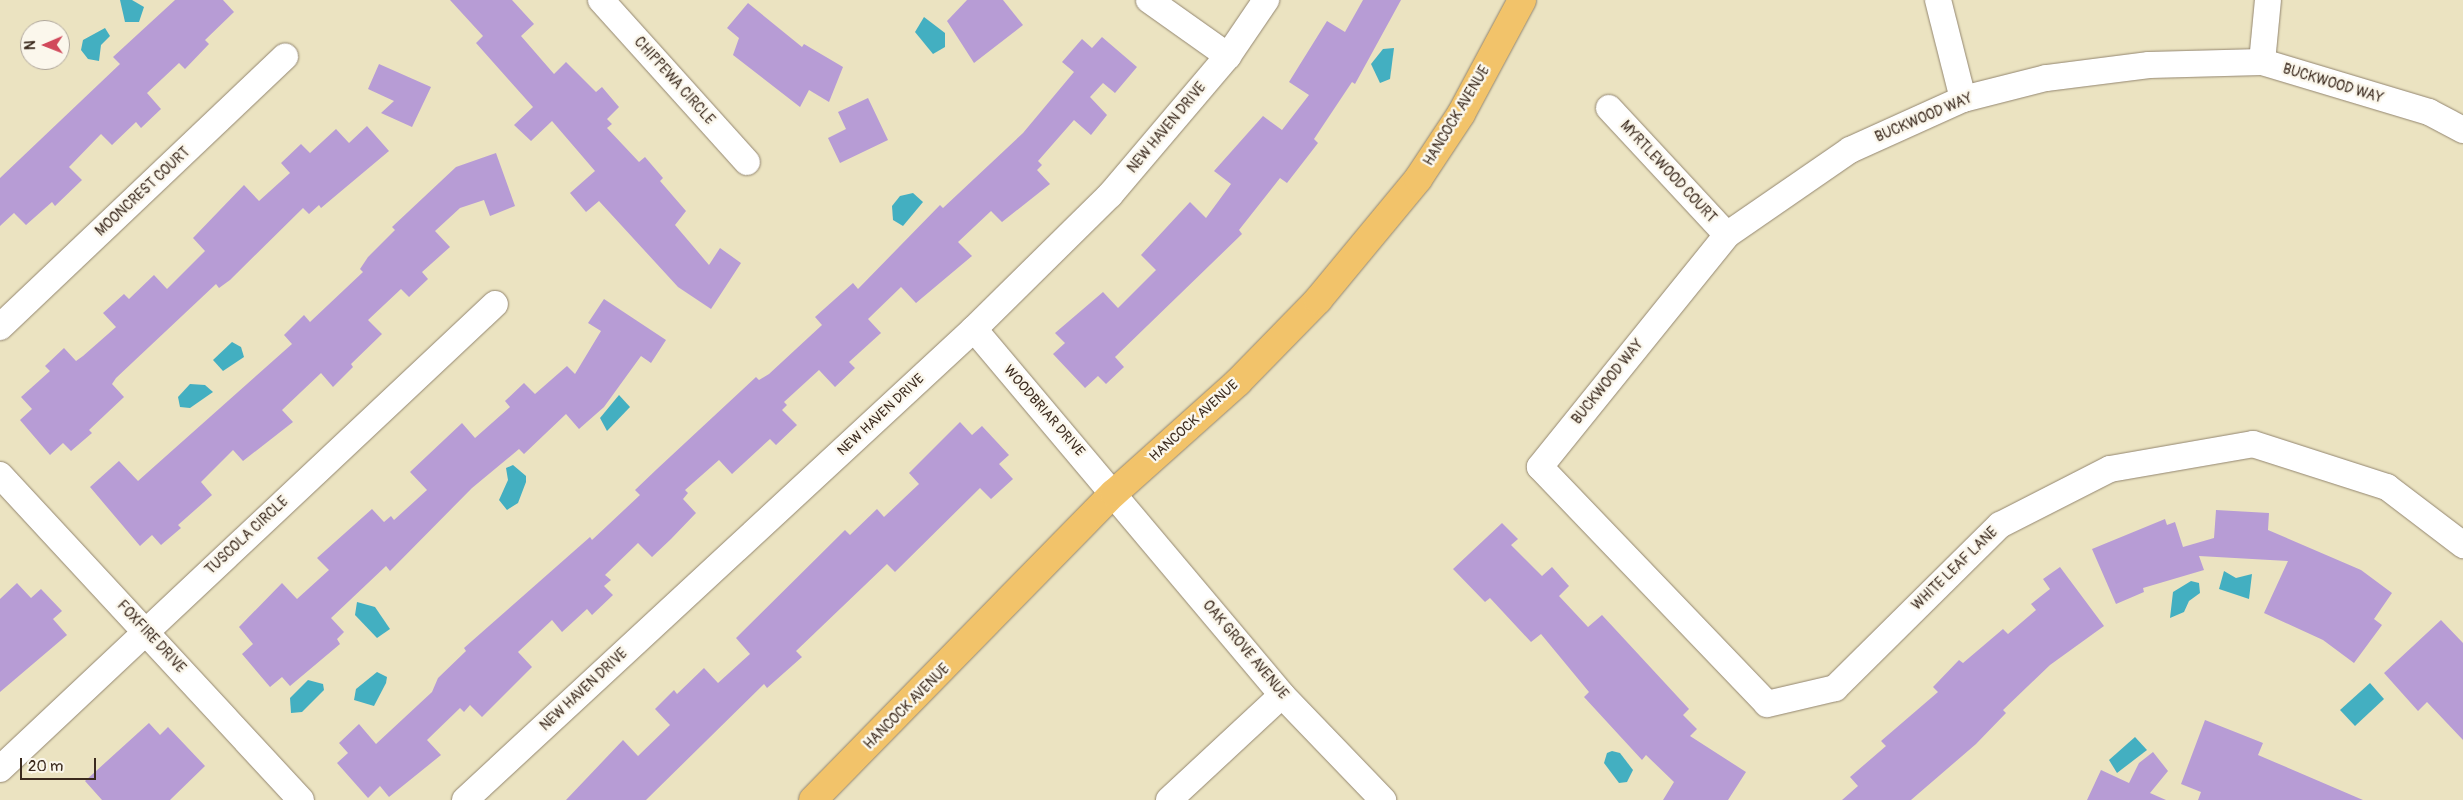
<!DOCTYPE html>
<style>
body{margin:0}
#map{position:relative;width:2463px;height:800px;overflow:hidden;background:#ebe3c1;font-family:Pangolin,sans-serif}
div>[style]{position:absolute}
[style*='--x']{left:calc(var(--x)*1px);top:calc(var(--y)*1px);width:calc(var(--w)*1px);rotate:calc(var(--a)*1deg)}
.water>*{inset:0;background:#43afc1}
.building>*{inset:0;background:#b79cd5}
.roads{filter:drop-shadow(0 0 1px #938670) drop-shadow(0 0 1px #938670)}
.minor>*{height:26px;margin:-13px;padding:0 13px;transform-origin:13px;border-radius:13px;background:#fff}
.major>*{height:28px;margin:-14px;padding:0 14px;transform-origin:14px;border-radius:14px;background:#f2c36a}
span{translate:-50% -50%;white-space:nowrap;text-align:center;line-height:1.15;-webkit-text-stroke:5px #fbf7ec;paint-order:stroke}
.street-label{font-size:14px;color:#3b2a1e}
.north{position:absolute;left:20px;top:20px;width:50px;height:50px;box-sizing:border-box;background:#fbf7ec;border:1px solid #aea59a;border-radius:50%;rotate:269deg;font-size:14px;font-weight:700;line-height:20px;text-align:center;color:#3b2a1e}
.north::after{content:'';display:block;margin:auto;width:18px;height:22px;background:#d1495b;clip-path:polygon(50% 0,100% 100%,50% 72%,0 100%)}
.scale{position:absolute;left:20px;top:758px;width:76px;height:22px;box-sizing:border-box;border:2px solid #3b2a1e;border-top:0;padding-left:6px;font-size:15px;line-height:18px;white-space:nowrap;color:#3b2a1e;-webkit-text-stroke:4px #fbf7ec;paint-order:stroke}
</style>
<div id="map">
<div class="water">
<div style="clip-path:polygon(120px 0,132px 0,144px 7px,139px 22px,125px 22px)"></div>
<div style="clip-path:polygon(924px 17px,945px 33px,945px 47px,933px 54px,915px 32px)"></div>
<div style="clip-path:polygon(105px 28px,110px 36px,101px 45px,99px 61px,88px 59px,81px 50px,83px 40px)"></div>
<div style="clip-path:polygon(1394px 48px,1390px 79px,1380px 83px,1371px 64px,1383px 49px)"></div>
<div style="clip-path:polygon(913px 193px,923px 202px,903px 226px,893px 220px,892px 206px,900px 196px)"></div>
<div style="clip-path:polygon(232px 342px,241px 347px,244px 357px,223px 371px,213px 360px)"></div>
<div style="clip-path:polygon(190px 384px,205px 385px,213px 392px,190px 408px,180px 407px,178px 397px)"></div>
<div style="clip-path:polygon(619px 395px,630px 407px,607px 431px,600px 418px)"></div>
<div style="clip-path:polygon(513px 465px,526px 476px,526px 482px,518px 503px,507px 510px,499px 500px,508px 480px,506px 468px)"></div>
<div style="clip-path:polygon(2224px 571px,2236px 578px,2252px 574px,2249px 599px,2219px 589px)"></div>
<div style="clip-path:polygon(2191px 581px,2199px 583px,2200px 593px,2189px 601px,2184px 612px,2170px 618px,2173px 592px)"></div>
<div style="clip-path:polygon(357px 602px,375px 607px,390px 629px,377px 638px,355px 615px)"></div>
<div style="clip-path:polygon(377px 672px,387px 677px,386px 683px,374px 706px,354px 700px,356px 689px)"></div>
<div style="clip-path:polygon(308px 680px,323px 684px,324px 690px,302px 712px,291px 713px,290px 698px)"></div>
<div style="clip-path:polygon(2370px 683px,2384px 699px,2355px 726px,2340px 710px)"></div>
<div style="clip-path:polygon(2135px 737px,2147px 750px,2117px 773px,2109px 760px)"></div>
<div style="clip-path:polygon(1612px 751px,1620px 753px,1633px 770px,1627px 782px,1619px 783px,1604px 763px,1607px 753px)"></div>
</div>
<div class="building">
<div style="clip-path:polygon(175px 0,223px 0,234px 12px,205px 40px,209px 44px,185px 69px,179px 63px,147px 93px,161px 109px,141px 128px,136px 122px,112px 145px,101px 134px,69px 167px,82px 180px,55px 206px,52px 202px,26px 225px,14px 213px,0 226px,0 178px,120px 64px,113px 57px)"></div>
<div style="clip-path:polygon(450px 0,512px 0,534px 24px,521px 36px,554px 74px,566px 62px,596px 92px,602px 87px,619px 107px,607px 119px,612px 124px,607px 128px,639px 162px,645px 157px,663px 178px,660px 181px,686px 211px,675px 225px,709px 265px,720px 248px,741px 263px,711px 309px,678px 287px,599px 201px,586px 212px,570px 193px,595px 171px,552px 121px,531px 141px,514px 125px,533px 107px,476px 43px,483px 36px)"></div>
<div style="clip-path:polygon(967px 0,1003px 0,1023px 25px,974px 63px,947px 21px)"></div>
<div style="clip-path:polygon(1363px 0,1401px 0,1355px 84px,1352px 82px,1314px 139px,1318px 143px,1287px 183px,1280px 178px,1239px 230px,1242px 234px,1115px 357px,1124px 367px,1106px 384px,1098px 376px,1085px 388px,1053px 354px,1065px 343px,1055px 333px,1103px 292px,1118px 308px,1156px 270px,1141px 255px,1190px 202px,1206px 218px,1231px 184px,1214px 171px,1263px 116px,1282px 130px,1309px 95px,1289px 82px,1327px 21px,1345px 32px)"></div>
<div style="clip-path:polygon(748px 3px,802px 47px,804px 44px,843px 67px,829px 102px,809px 90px,800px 107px,733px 55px,739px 38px,727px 28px)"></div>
<div style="clip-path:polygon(1102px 37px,1137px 67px,1115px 93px,1103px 83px,1090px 97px,1107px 115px,1091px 135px,1074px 120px,1038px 161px,1042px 165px,1037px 170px,1050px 184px,1002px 222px,991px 211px,958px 242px,972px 256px,916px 303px,901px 287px,868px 319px,881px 333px,849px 362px,855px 368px,835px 387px,819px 370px,784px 402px,787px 405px,782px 410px,797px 425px,776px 445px,770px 439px,732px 474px,719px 460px,685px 490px,688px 493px,683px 499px,696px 513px,671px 539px,652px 557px,638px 543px,605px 575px,611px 580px,604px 586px,613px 595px,592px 615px,587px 609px,562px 632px,552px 620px,518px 652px,532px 667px,482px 717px,470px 705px,464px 712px,460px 708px,427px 740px,441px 755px,389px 797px,380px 786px,368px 798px,337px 763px,348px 753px,339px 743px,359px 724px,376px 744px,432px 692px,438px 678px,466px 651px,464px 648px,590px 537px,592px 540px,640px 495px,635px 490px,657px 469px,756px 377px,759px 380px,769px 374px,822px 325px,815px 317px,853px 283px,858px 289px,940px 205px,943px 208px,1023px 133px,1074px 72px,1062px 62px,1082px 39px,1092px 48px)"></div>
<div style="clip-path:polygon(379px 64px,431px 87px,412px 127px,381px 113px,394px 101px,368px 89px)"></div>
<div style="clip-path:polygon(868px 98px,888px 140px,840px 163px,828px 138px,846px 129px,838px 112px)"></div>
<div style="clip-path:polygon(367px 126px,389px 151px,321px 208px,319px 205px,309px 214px,303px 208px,230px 280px,219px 288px,216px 284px,116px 378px,112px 384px,124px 397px,89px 430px,92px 433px,71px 451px,63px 443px,50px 455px,20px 420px,32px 409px,21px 397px,50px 371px,45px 366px,64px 348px,76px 361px,83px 356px,116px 327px,103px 313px,124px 294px,129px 299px,154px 275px,167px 289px,205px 251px,193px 238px,244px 185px,259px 201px,290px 173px,281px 163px,301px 144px,310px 153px,336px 129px,349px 143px)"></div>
<div style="clip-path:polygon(496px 153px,515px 206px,490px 216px,484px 200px,460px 208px,435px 231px,450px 247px,422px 272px,428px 279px,409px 297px,401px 289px,368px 320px,382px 334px,351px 364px,353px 367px,333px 387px,321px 373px,282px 410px,293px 422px,243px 461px,233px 450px,201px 482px,212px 495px,178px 525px,181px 528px,161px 545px,152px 535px,140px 546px,90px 487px,119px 461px,138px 481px,292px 344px,284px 335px,304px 315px,310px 322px,363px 272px,360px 269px,368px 257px,395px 230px,392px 227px,456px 167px)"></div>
<div style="clip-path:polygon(604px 299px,666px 340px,651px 363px,641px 356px,604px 407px,579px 429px,566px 414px,524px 454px,519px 449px,472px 488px,390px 571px,386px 566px,331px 618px,344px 632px,337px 639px,340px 644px,290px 686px,282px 677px,270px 687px,242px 654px,253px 644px,239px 627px,282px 583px,297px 599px,329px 570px,317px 558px,372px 509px,384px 522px,391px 516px,394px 520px,427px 490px,410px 472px,462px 423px,475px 438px,510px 407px,505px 401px,524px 383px,535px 394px,567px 366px,575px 374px,601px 331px,588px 323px)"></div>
<div style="clip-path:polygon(960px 422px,972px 435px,982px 426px,1009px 455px,999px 464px,1013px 479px,991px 499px,980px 488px,895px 572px,887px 564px,796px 651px,802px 657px,767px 688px,764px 684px,646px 800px,566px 800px,623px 740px,638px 756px,670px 725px,655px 709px,674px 690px,677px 694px,704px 668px,718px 683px,750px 654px,736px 638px,845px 530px,850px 535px,877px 509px,884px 517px,919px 484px,909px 473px)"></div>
<div style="clip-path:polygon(2216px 510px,2269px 513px,2268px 530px,2361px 570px,2392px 593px,2374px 619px,2382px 625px,2354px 663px,2323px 640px,2264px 613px,2288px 561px,2199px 556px,2204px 570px,2143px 588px,2144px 592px,2116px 604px,2092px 549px,2165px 519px,2167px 525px,2175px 522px,2183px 547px,2214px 538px)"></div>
<div style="clip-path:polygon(1502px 523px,1518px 539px,1511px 545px,1542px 576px,1552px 567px,1569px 586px,1559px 596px,1588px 627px,1602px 615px,1689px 709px,1683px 715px,1697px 729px,1690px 736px,1746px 772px,1728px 800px,1663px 800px,1674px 782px,1646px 755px,1642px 760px,1584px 697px,1589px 692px,1541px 634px,1531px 642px,1490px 598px,1485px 602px,1453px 569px)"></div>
<div style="clip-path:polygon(2060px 567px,2104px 626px,2050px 665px,2003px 710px,2006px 713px,1976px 744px,1911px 800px,1842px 800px,1858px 786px,1850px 777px,1886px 746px,1881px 741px,1938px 692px,1933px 687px,1959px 660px,1963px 663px,2003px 629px,2008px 634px,2036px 610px,2031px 604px,2050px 589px,2043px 579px)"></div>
<div style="clip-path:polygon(17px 583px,31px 598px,41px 589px,62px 611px,53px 619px,67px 635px,0 692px,0 599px)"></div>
<div style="clip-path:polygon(2441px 620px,2463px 643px,2463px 740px,2427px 702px,2418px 711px,2384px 673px)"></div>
<div style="clip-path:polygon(2205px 720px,2263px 743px,2258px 755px,2363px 800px,2198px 800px,2201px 792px,2181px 784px)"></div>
<div style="clip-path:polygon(149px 723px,160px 735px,168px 727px,205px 766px,170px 800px,102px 800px,85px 781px)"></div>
<div style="clip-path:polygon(2153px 752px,2168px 771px,2150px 793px,2166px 800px,2087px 800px,2101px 770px,2129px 783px,2139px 763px)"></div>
</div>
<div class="roads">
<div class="minor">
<div style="--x:601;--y:0;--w:218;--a:48"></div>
<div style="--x:1149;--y:0;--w:97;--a:35.3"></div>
<div style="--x:1938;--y:0;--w:102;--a:75.8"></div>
<div style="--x:2262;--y:62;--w:62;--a:-84.5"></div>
<div style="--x:1609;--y:108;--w:173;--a:47.1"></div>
<div style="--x:2463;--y:130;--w:38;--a:-152"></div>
<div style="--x:2429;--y:112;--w:174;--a:-163.3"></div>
<div style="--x:2262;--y:62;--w:113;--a:178.5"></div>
<div style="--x:2149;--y:65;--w:104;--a:172.8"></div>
<div style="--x:2046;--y:78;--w:86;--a:165.8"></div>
<div style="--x:1963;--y:99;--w:124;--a:155.7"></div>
<div style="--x:1850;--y:150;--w:150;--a:145.4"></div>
<div style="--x:1727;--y:235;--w:298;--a:128.9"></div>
<div style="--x:1540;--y:467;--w:328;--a:46.2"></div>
<div style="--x:1767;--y:704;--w:70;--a:-13.2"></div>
<div style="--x:1835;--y:688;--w:232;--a:-44.7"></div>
<div style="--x:2000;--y:525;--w:123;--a:-27"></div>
<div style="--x:2110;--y:469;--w:145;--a:-9.9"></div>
<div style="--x:2253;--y:444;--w:141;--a:17.8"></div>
<div style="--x:2387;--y:487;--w:96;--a:37.3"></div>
<div style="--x:0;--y:327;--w:393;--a:-43.5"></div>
<div style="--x:974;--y:329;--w:478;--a:49.9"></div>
<div style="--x:1282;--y:695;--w:146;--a:46.1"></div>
<div style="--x:0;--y:475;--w:443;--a:47.2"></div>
<div style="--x:0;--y:769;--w:679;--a:-43.21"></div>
<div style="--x:465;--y:800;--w:693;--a:-42.78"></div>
<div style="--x:974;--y:329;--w:191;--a:-44.6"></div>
<div style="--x:1110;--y:195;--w:182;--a:-49.7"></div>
<div style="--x:1228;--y:56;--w:68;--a:-55.8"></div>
<div style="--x:1169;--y:800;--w:154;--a:-42.9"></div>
</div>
<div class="major">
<div style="--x:813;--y:800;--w:430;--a:-45.6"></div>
<div style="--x:1114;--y:493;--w:166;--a:-41.8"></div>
<div style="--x:1238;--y:382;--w:115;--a:-45.7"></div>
<div style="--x:1318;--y:300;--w:157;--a:-50.4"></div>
<div style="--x:1418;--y:179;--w:78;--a:-56.5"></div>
<div style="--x:1461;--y:114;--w:129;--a:-61.8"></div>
</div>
</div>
<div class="street-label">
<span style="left:674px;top:81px;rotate:48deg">CHIPPEWA CIRCLE</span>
<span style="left:2333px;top:84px;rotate:17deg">BUCKWOOD WAY</span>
<span style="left:1457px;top:116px;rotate:-59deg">HANCOCK AVENUE</span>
<span style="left:1924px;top:118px;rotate:-23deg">BUCKWOOD WAY</span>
<span style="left:1167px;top:128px;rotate:-50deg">NEW HAVEN DRIVE</span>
<span style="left:1668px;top:172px;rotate:47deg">MYRTLEWOOD COURT</span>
<span style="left:143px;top:192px;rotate:-43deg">MOONCREST COURT</span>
<span style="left:1608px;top:382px;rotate:-51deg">BUCKWOOD WAY</span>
<span style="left:1044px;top:411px;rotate:49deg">WOODBRIAR DRIVE</span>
<span style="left:881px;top:415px;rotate:-43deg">NEW HAVEN DRIVE</span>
<span style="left:1194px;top:421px;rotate:-42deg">HANCOCK AVENUE</span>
<span style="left:247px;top:536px;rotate:-43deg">TUSCOLA CIRCLE</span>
<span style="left:1955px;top:569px;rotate:-44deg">WHITE LEAF LANE</span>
<span style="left:151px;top:637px;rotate:47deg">FOXFIRE DRIVE</span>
<span style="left:1245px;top:650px;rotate:50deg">OAK GROVE AVENUE</span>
<span style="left:584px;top:690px;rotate:-43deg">NEW HAVEN DRIVE</span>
<span style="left:907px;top:707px;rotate:-45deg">HANCOCK AVENUE</span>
</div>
<div class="north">N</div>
<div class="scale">20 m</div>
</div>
